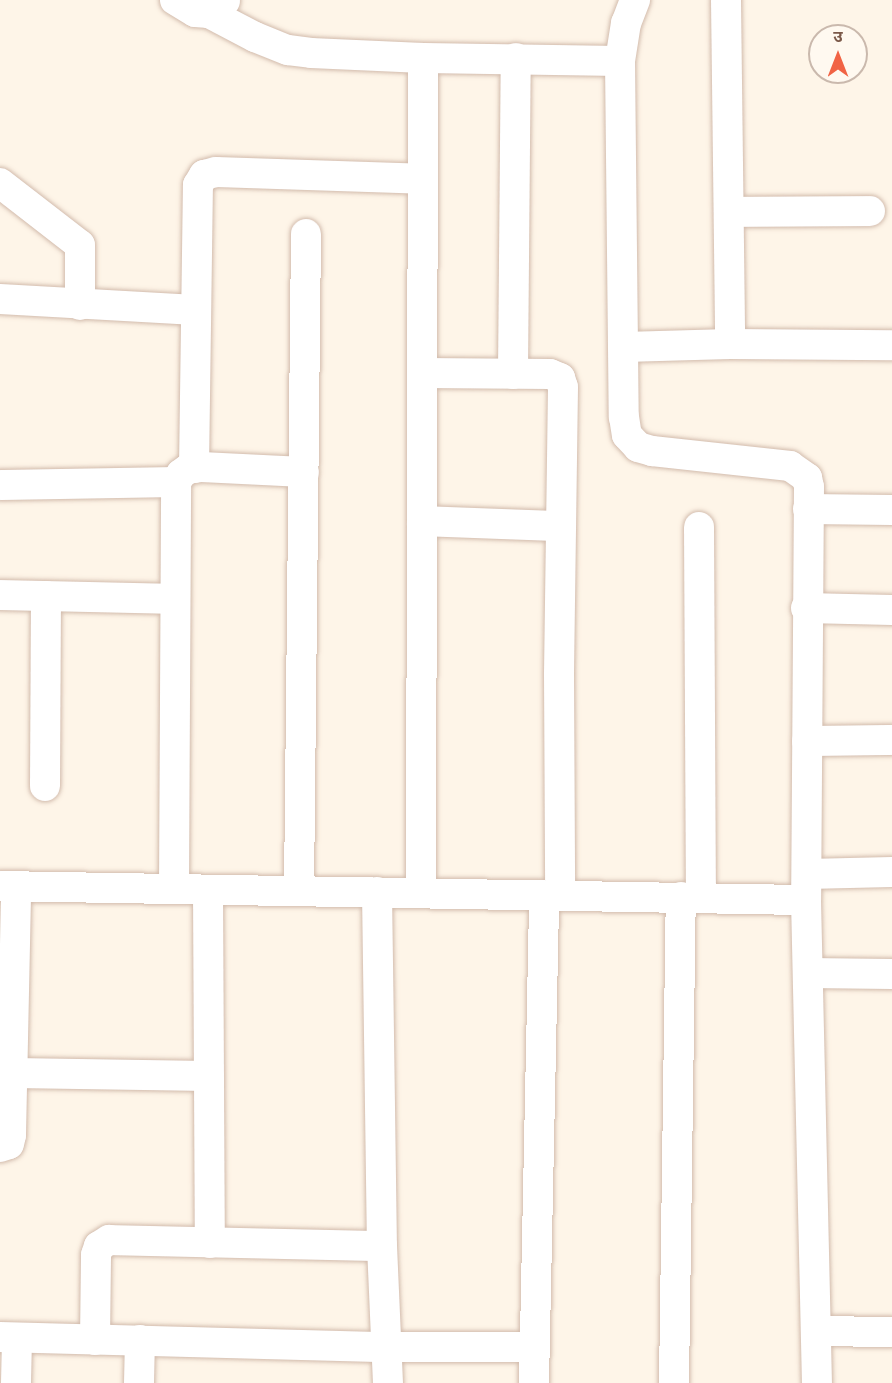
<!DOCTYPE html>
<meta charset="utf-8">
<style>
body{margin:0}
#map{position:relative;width:892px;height:1383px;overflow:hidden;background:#fef5e8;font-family:Overpass,"Noto Sans Devanagari",sans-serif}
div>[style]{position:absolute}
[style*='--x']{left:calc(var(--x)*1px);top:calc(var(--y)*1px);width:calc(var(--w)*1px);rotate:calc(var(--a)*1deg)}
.roads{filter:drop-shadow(0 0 2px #d2bbac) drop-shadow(0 0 2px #d2bbac)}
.minor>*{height:30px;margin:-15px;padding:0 15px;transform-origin:15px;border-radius:15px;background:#fff}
span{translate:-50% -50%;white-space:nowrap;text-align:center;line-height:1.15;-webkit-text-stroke:4.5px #fff9f0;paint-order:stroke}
.north{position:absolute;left:808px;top:24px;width:60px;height:60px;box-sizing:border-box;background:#fff9f0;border:2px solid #cab9ad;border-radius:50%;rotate:0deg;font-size:16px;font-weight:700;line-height:24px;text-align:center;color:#7b5949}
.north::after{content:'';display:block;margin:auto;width:21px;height:27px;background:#f16344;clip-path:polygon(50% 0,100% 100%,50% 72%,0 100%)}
</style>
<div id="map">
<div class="roads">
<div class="minor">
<div style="--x:175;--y:0;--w:23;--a:31"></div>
<div style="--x:195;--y:12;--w:14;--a:4"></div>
<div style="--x:209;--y:13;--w:20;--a:-37"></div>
<div style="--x:635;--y:0;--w:25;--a:111"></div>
<div style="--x:626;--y:23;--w:38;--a:99"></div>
<div style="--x:620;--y:61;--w:356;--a:89.4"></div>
<div style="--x:624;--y:417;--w:18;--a:81"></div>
<div style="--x:627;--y:435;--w:16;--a:47"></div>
<div style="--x:638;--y:447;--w:15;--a:16"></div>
<div style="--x:652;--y:451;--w:139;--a:6.2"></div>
<div style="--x:790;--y:466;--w:21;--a:35"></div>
<div style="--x:807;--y:478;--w:9;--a:77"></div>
<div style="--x:809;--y:487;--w:413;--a:90.4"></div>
<div style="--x:806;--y:900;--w:483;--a:88.7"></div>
<div style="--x:726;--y:0;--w:344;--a:89.3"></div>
<div style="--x:209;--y:13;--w:52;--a:27.6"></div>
<div style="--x:255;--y:37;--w:35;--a:22"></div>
<div style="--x:288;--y:50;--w:23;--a:7"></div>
<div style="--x:311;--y:53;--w:112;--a:2.6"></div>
<div style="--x:423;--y:58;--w:197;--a:0.9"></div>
<div style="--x:0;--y:183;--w:101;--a:37.8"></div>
<div style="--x:80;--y:245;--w:60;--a:90"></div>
<div style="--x:729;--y:212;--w:141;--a:-0.4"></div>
<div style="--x:0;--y:299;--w:196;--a:3.2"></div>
<div style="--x:624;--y:347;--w:106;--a:-1.6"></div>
<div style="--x:730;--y:344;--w:162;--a:0.4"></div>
<div style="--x:422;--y:373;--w:128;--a:0.4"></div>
<div style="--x:550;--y:374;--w:11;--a:22"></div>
<div style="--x:560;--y:378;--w:9;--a:72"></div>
<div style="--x:563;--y:387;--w:287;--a:90.8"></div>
<div style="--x:559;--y:674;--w:221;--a:89.7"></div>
<div style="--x:513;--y:374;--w:316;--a:-89.5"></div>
<div style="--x:194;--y:468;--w:283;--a:-89.2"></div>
<div style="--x:198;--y:185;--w:12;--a:-59"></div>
<div style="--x:204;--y:175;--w:12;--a:-14"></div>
<div style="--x:216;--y:172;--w:206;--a:1.9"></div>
<div style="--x:0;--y:485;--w:176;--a:-1"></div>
<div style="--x:808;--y:509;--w:84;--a:0.7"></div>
<div style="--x:422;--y:521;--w:139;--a:2.1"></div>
<div style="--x:699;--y:527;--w:370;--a:89.7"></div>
<div style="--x:0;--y:595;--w:175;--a:1.3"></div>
<div style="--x:806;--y:608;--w:86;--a:1.3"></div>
<div style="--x:807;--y:741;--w:85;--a:-0.7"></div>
<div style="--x:45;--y:786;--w:190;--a:-89.7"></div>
<div style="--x:807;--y:874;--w:85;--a:-1.3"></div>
<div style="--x:0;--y:886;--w:806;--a:1"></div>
<div style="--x:174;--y:889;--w:407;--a:-89.7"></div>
<div style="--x:176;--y:482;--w:9;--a:-58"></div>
<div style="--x:181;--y:474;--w:9;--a:-36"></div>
<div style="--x:188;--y:469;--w:13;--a:-9"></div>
<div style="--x:201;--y:467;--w:103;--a:2.8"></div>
<div style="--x:208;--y:890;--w:353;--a:89.7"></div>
<div style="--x:299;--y:891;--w:657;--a:-89.39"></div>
<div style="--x:377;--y:892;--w:354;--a:89.2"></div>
<div style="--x:382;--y:1246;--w:137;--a:87.5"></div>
<div style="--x:421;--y:892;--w:834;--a:-89.86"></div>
<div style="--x:808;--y:973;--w:84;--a:0.7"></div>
<div style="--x:13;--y:1073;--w:196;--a:0.9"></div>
<div style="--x:0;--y:1147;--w:9;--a:-18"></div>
<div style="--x:9;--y:1144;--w:9;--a:-77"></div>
<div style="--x:11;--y:1135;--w:248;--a:-88.8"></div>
<div style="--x:817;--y:1331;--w:75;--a:0.8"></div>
<div style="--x:0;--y:1337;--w:387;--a:1.5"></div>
<div style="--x:387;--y:1347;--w:147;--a:0"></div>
<div style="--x:95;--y:1340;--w:85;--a:-89.3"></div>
<div style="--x:96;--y:1255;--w:9;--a:-72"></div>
<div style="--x:99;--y:1246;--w:12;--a:-31"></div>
<div style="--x:109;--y:1240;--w:273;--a:1.3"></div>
<div style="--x:16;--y:1383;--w:45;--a:-88.7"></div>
<div style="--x:139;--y:1383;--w:43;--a:-88.7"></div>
<div style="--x:534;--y:1383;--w:487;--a:-88.8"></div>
<div style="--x:674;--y:1383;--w:486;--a:-89.2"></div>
</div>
</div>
<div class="north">उ</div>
</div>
